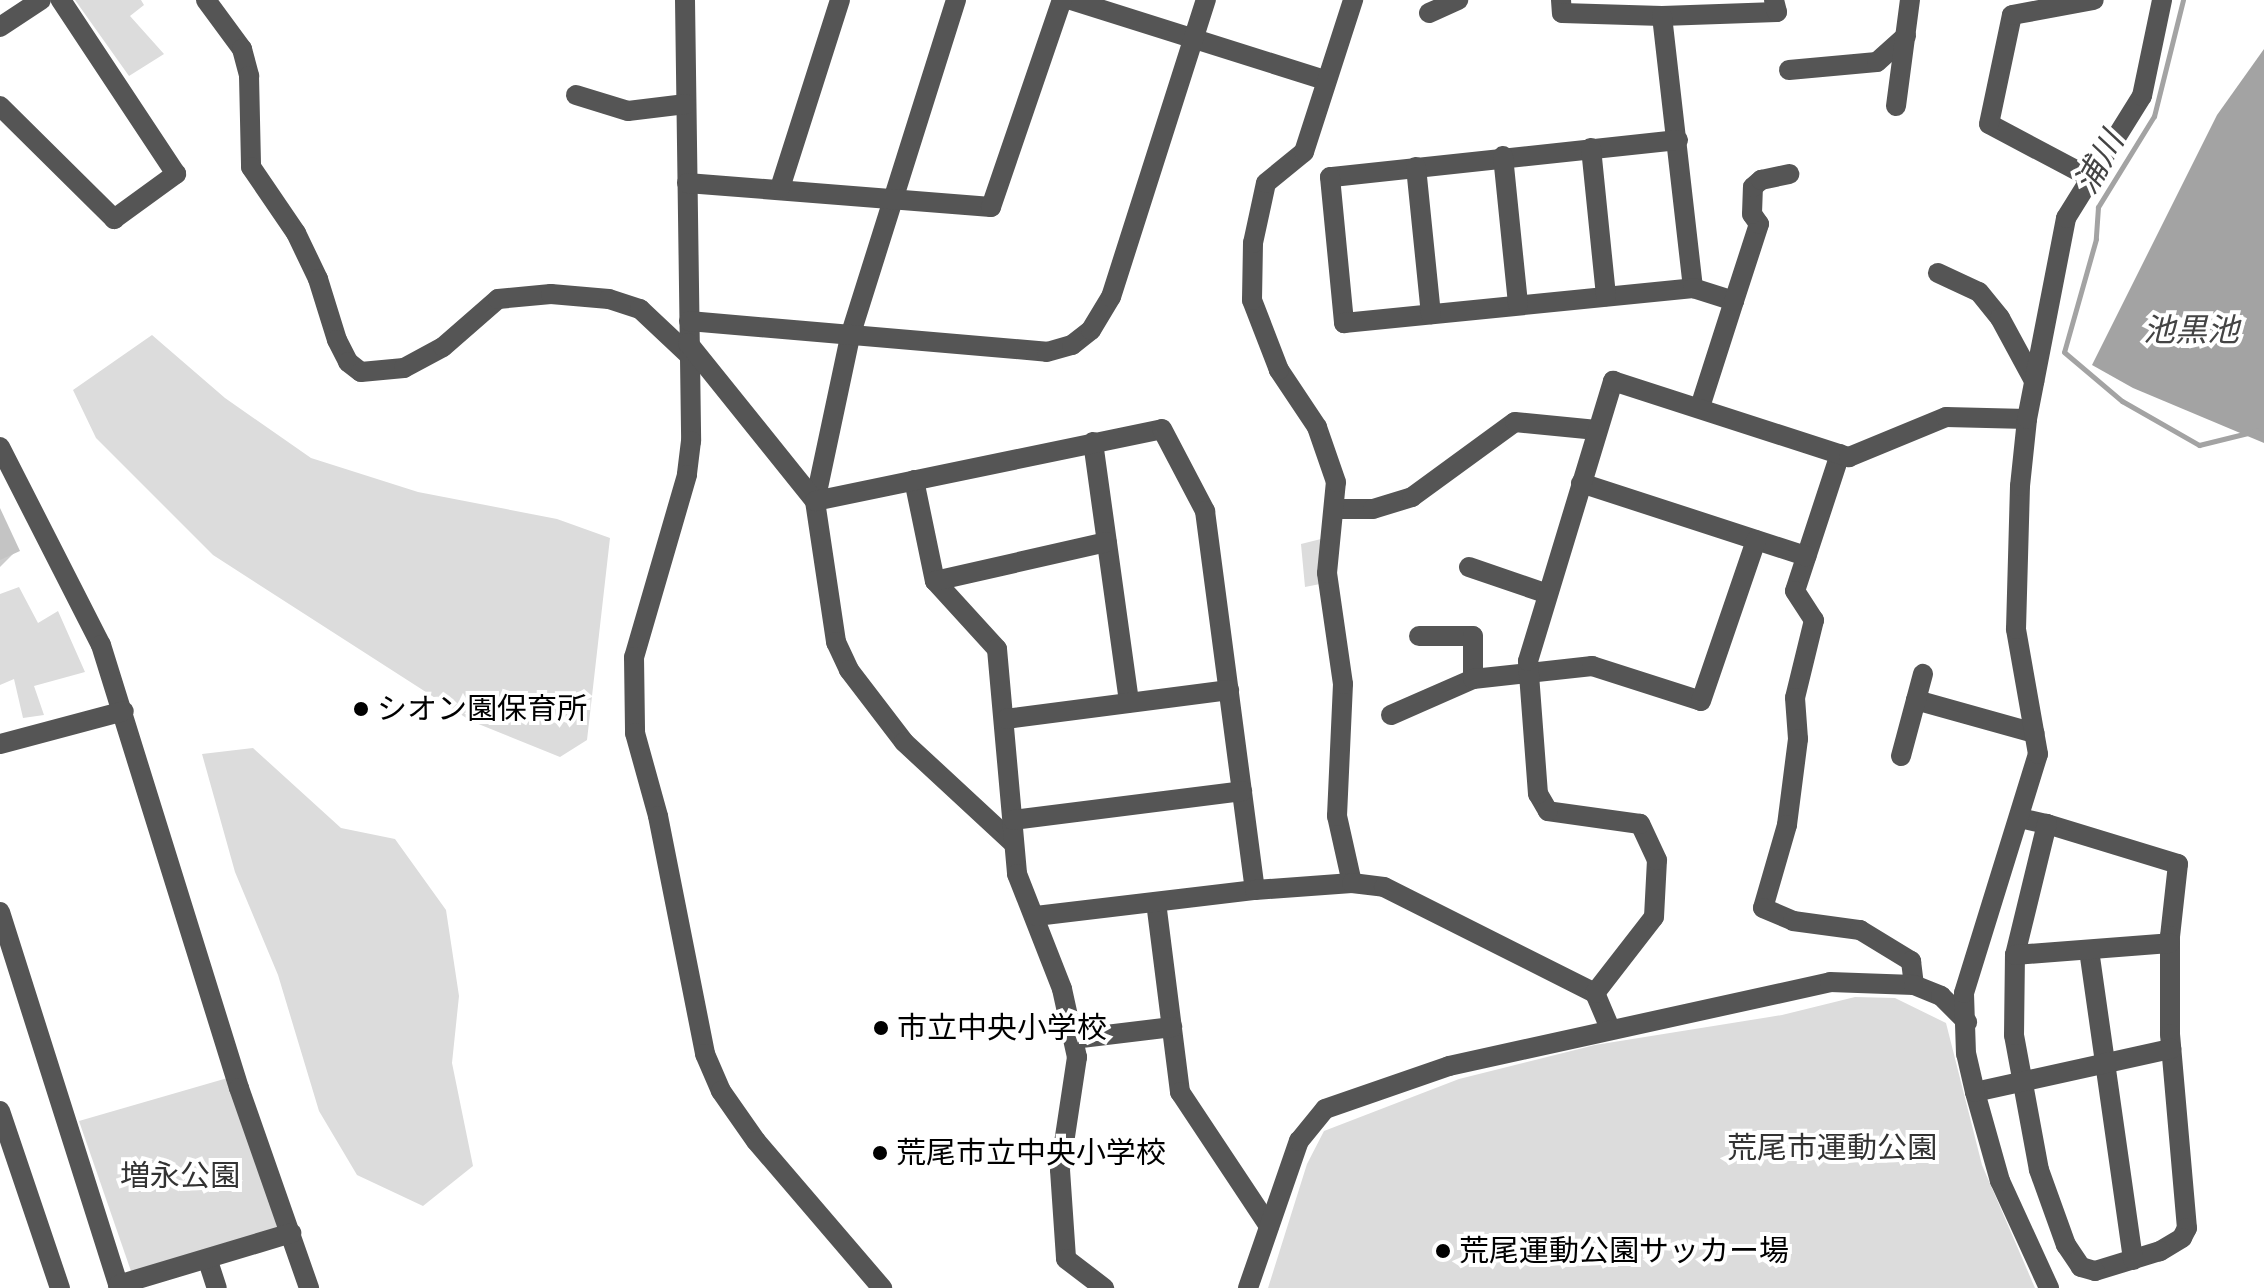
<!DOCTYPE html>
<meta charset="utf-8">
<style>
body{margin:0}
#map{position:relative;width:2264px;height:1288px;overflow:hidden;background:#fff;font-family:Karla,"Noto Sans JP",sans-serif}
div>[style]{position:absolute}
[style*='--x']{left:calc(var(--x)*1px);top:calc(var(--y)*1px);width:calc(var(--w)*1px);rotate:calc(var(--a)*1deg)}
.green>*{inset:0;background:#dcdcdc}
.water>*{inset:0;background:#a3a3a3}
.shadow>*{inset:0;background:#0003}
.stream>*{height:5px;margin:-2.5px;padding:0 2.5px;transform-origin:2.5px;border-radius:2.5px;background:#a3a3a3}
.building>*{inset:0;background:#c4c4c4}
.minor>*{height:20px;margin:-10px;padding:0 10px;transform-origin:10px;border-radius:10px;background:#555}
.dots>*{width:22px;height:22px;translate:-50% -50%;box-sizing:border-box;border:4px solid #fff;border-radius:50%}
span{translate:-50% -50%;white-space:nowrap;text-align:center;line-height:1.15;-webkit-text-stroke:8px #fff;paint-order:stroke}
.poi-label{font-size:30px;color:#000}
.left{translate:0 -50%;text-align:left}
.park-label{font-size:30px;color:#333}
.water-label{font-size:32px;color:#444;font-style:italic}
</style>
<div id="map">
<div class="green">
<div style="clip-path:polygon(75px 0,141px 0,144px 5px,130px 16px,164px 54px,129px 76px)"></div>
<div style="clip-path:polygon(152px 335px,225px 398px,311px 458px,418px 492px,557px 519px,610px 538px,587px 740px,560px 757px,471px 721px,213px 555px,96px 438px,73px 390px)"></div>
<div style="clip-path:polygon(1321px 539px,1320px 584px,1305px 587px,1301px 544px)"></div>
<div style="clip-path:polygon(19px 587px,38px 623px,58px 611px,85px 672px,34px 686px,44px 715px,23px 718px,14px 679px,0 685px,0 594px)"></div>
<div style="clip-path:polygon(253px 748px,341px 828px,395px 839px,446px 910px,459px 996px,452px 1063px,473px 1166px,423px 1206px,357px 1175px,319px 1111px,278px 975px,235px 872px,202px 754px)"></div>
<div style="clip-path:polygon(1855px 997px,1895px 998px,1946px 1023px,1982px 1165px,2035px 1288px,1268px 1288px,1307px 1164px,1324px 1131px,1459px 1079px,1595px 1045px,1782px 1015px)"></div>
<div style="clip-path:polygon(231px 1077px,280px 1235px,132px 1274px,79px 1121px)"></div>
</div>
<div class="water">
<div style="clip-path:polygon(2264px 49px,2264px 443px,2133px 388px,2092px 365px,2217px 115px)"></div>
</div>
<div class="shadow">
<div style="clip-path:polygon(0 513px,17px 550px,0 567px)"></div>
</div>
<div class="stream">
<div style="--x:2183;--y:0;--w:120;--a:104"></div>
<div style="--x:2154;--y:116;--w:107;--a:121.6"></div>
<div style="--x:2098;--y:207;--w:32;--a:94"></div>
<div style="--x:2096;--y:239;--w:117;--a:105.8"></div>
<div style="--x:2064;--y:352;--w:76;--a:40.2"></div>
<div style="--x:2122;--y:401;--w:89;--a:29.7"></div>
<div style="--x:2199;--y:445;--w:67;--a:-13.8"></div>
</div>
<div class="building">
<div style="clip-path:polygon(0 508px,20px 551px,0 560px)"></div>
</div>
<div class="minor">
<div style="--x:206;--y:0;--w:61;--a:53.7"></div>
<div style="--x:242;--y:49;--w:28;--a:75"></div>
<div style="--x:249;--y:76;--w:91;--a:88.7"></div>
<div style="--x:251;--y:167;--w:80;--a:55.7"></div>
<div style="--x:296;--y:233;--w:51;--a:64.4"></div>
<div style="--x:318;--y:279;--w:64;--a:72.7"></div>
<div style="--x:337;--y:340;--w:25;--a:63"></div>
<div style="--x:348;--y:362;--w:16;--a:38"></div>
<div style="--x:361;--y:372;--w:43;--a:-5.3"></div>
<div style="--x:404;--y:368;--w:44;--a:-28.3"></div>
<div style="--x:443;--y:347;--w:73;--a:-41.1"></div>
<div style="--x:498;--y:299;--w:53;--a:-5.4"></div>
<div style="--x:551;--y:294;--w:58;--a:4.9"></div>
<div style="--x:609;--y:299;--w:33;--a:18"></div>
<div style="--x:640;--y:309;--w:66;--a:43.2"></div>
<div style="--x:685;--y:0;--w:441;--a:89.2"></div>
<div style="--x:691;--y:441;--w:34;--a:97"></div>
<div style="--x:687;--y:475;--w:190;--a:106.2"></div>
<div style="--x:634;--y:657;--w:76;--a:89.2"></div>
<div style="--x:635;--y:733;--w:86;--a:74.5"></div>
<div style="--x:658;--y:816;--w:243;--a:78.8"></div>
<div style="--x:705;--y:1054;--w:40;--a:66.6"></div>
<div style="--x:721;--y:1091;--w:61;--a:55"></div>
<div style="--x:756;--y:1141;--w:194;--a:49.4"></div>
<div style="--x:956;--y:0;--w:353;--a:107.5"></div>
<div style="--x:850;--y:337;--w:168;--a:102"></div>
<div style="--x:815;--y:501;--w:143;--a:81.5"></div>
<div style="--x:836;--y:642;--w:31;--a:65"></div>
<div style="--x:849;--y:670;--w:91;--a:52.6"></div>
<div style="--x:904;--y:742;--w:150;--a:42.8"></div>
<div style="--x:1071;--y:0;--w:266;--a:17.5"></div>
<div style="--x:1561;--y:0;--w:13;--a:86"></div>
<div style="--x:1562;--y:13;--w:100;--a:1.7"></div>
<div style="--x:1662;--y:16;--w:115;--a:-2"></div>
<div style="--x:1777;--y:12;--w:12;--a:-104"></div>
<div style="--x:1429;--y:13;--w:32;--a:-24"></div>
<div style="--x:1662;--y:16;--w:274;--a:83.5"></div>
<div style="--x:0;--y:27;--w:49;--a:-33.4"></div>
<div style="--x:1789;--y:70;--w:88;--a:-5.2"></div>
<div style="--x:1877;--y:62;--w:39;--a:-42"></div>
<div style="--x:576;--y:95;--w:54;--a:17.1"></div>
<div style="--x:628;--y:111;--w:58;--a:-6.9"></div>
<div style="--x:0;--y:106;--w:161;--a:44.7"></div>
<div style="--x:114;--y:219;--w:77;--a:-36"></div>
<div style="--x:176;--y:174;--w:209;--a:-123.5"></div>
<div style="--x:1896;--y:106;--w:107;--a:-82.5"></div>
<div style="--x:1678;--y:140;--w:350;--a:173.9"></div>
<div style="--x:1330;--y:177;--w:147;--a:84.5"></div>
<div style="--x:1344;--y:323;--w:351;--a:-5.7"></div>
<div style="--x:1693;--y:288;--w:43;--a:17.6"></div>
<div style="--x:1734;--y:301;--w:111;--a:107.8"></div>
<div style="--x:1591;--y:148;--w:149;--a:84.2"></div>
<div style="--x:1503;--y:156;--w:149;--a:84.2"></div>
<div style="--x:1416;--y:167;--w:148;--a:84.2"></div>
<div style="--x:2091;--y:178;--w:115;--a:-152.1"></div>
<div style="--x:1989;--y:124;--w:111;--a:-78.1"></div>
<div style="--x:2012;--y:15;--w:83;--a:-10.4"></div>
<div style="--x:687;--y:183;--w:305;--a:4.5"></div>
<div style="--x:991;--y:207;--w:219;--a:-71.1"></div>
<div style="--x:780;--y:188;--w:197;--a:-72.3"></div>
<div style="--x:1938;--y:273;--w:45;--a:24.9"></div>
<div style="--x:1979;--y:292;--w:33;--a:51"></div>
<div style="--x:2000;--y:318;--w:72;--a:61.6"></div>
<div style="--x:1734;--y:301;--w:81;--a:-72"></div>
<div style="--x:1759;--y:224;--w:12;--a:-125"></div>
<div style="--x:1752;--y:214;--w:27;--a:-88"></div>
<div style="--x:1753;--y:187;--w:11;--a:-41"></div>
<div style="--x:1761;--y:180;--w:29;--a:-12"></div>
<div style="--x:689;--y:321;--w:359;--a:4.9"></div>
<div style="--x:1047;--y:352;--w:26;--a:-16"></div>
<div style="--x:1072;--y:345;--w:24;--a:-38"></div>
<div style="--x:1091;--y:330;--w:39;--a:-59"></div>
<div style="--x:1111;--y:297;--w:312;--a:-72.3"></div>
<div style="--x:688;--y:343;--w:203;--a:51.2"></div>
<div style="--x:1093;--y:442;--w:263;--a:82.1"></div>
<div style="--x:0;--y:447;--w:222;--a:63"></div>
<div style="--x:101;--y:645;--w:464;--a:72.7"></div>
<div style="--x:239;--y:1088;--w:212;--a:70.7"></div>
<div style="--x:1840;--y:454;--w:144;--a:108.2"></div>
<div style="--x:1795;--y:591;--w:35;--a:57"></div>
<div style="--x:1814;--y:620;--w:80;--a:103.7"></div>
<div style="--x:1795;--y:698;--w:41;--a:85.8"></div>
<div style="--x:1798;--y:739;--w:87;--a:97.3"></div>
<div style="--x:1787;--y:825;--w:86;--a:106.1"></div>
<div style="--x:1763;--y:908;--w:33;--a:23"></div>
<div style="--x:1793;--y:921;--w:68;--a:7.7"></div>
<div style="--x:1860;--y:930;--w:60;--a:31.3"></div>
<div style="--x:1911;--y:961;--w:24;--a:83"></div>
<div style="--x:914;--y:480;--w:103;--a:78.3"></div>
<div style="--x:935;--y:581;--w:92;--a:47.6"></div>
<div style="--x:997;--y:649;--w:226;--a:84.9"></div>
<div style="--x:1017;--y:874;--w:123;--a:68.6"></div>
<div style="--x:1062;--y:989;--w:70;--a:77.6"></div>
<div style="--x:1077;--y:1057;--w:114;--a:98.6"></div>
<div style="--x:1060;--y:1170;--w:89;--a:86.1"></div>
<div style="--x:1066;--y:1259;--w:48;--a:37.3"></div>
<div style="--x:1581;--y:483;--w:237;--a:18"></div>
<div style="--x:815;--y:501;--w:354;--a:-11.7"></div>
<div style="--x:1162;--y:429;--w:93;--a:62.3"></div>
<div style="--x:1205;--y:511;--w:382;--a:82.5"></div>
<div style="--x:1335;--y:509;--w:38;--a:0"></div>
<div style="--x:1373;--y:509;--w:41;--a:-17.1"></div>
<div style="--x:1412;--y:497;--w:127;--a:-36.1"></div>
<div style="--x:1515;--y:422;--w:82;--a:5.6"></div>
<div style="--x:1469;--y:567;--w:83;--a:18.9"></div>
<div style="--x:935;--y:581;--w:176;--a:-12.8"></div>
<div style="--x:1419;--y:636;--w:54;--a:0"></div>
<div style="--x:1473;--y:636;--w:43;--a:90"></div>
<div style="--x:1916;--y:700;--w:123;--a:15.6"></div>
<div style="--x:1391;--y:715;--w:90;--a:-23.7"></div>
<div style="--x:1473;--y:679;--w:120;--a:-6.2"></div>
<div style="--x:1592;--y:666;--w:114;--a:17.8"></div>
<div style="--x:1701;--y:701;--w:170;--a:-71.1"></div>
<div style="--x:1006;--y:719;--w:225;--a:-7.4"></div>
<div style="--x:0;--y:744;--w:128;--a:-14.9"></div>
<div style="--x:1901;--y:756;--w:85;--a:-75"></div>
<div style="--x:2020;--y:818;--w:28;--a:13"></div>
<div style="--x:2047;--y:824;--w:137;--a:17"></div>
<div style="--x:2178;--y:864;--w:72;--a:96.3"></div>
<div style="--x:2170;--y:936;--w:98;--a:90"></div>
<div style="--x:2170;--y:1034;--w:195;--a:85"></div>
<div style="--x:2187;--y:1228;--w:11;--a:117"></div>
<div style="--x:2182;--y:1238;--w:26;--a:149"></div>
<div style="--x:2160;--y:1251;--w:68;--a:162.9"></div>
<div style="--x:2095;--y:1271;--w:15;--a:-164"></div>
<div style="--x:2081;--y:1267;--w:27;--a:-124"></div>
<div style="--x:2066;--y:1245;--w:80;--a:-109.8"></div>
<div style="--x:2039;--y:1170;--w:137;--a:-100.5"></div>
<div style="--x:2014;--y:1035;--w:80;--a:-89.3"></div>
<div style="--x:2015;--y:955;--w:135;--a:-76.3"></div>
<div style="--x:1013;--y:820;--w:231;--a:-7.2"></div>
<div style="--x:1352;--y:883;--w:69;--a:-102.6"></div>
<div style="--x:1337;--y:816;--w:132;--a:-87.4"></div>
<div style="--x:1343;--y:684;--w:112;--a:-98.2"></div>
<div style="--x:1327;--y:573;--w:91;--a:-84.4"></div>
<div style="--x:1336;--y:482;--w:58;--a:-109.1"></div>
<div style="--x:1317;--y:427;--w:69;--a:-123.7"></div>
<div style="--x:1279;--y:370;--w:75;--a:-111.1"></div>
<div style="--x:1252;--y:300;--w:57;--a:-89"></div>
<div style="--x:1253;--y:243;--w:61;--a:-77.8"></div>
<div style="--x:1266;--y:183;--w:49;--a:-39.2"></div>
<div style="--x:1304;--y:152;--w:160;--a:-72.1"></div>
<div style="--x:1156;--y:902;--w:192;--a:82.8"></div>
<div style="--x:1180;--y:1092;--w:161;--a:56.4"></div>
<div style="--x:0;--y:912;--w:394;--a:72.4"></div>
<div style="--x:1036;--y:916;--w:221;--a:-6.8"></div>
<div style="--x:1255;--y:890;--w:97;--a:-4.1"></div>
<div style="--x:1352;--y:883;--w:32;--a:7"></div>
<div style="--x:1384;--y:887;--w:236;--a:26.7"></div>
<div style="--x:1595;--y:993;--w:38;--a:67"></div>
<div style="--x:2089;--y:950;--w:313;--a:81.9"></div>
<div style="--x:2015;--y:955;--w:155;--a:-4.4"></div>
<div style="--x:1595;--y:993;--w:96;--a:-52.2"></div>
<div style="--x:1654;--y:917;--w:57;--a:-87"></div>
<div style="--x:1657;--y:860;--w:40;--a:-115"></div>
<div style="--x:1640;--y:824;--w:93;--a:-172"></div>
<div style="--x:1548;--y:811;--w:20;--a:-120"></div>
<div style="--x:1538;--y:794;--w:133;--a:-94.3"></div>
<div style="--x:1528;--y:661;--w:293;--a:-73.1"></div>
<div style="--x:1613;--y:381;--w:248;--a:17.9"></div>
<div style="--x:1849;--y:457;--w:105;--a:-22.4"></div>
<div style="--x:1946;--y:417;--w:81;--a:1.4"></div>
<div style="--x:1073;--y:1039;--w:100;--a:-6.9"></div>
<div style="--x:1975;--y:1092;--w:201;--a:-12.4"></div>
<div style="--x:0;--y:1111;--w:187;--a:71.3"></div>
<div style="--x:208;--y:1261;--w:28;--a:72"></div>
<div style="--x:118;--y:1285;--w:181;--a:-16.7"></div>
<div style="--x:1248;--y:1288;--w:156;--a:-70.9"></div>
<div style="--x:1299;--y:1141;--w:41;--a:-50.9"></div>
<div style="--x:1325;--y:1109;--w:131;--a:-19.1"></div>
<div style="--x:1449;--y:1066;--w:390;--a:-12.4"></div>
<div style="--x:1830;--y:982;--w:84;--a:2"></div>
<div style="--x:1914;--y:985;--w:29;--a:22"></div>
<div style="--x:1941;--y:996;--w:37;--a:45"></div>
<div style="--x:2049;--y:1288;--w:118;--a:-114.6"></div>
<div style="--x:2000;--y:1181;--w:92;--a:-105.7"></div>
<div style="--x:1975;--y:1092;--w:39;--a:-103"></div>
<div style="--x:1966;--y:1054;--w:61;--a:-91.9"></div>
<div style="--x:1964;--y:993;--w:250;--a:-72.8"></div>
<div style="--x:2038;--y:754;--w:127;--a:-100"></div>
<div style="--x:2016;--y:629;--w:143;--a:-88.4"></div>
<div style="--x:2020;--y:486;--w:67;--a:-84"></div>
<div style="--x:2027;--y:419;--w:205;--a:-79"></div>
<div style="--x:2066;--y:218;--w:144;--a:-58.1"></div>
<div style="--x:2142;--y:96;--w:98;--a:-78.2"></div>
</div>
<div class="dots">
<div style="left:361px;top:709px;background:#000"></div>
<div style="left:881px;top:1028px;background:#000"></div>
<div style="left:880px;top:1153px;background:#000"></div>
<div style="left:1443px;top:1251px;background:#000"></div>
</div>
<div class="poi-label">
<span class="left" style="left:377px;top:709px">シオン園保育所</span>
<span class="left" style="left:897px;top:1028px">市立中央小学校</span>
<span class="left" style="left:896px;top:1153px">荒尾市立中央小学校</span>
<span class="left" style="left:1459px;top:1251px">荒尾運動公園サッカー場</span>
</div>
<div class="park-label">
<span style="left:1832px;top:1148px">荒尾市運動公園</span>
<span style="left:180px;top:1176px">増永公園</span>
</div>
<div class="water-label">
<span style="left:2100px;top:163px;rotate:-61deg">浦川</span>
<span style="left:2191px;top:331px">池黒池</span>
</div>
</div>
